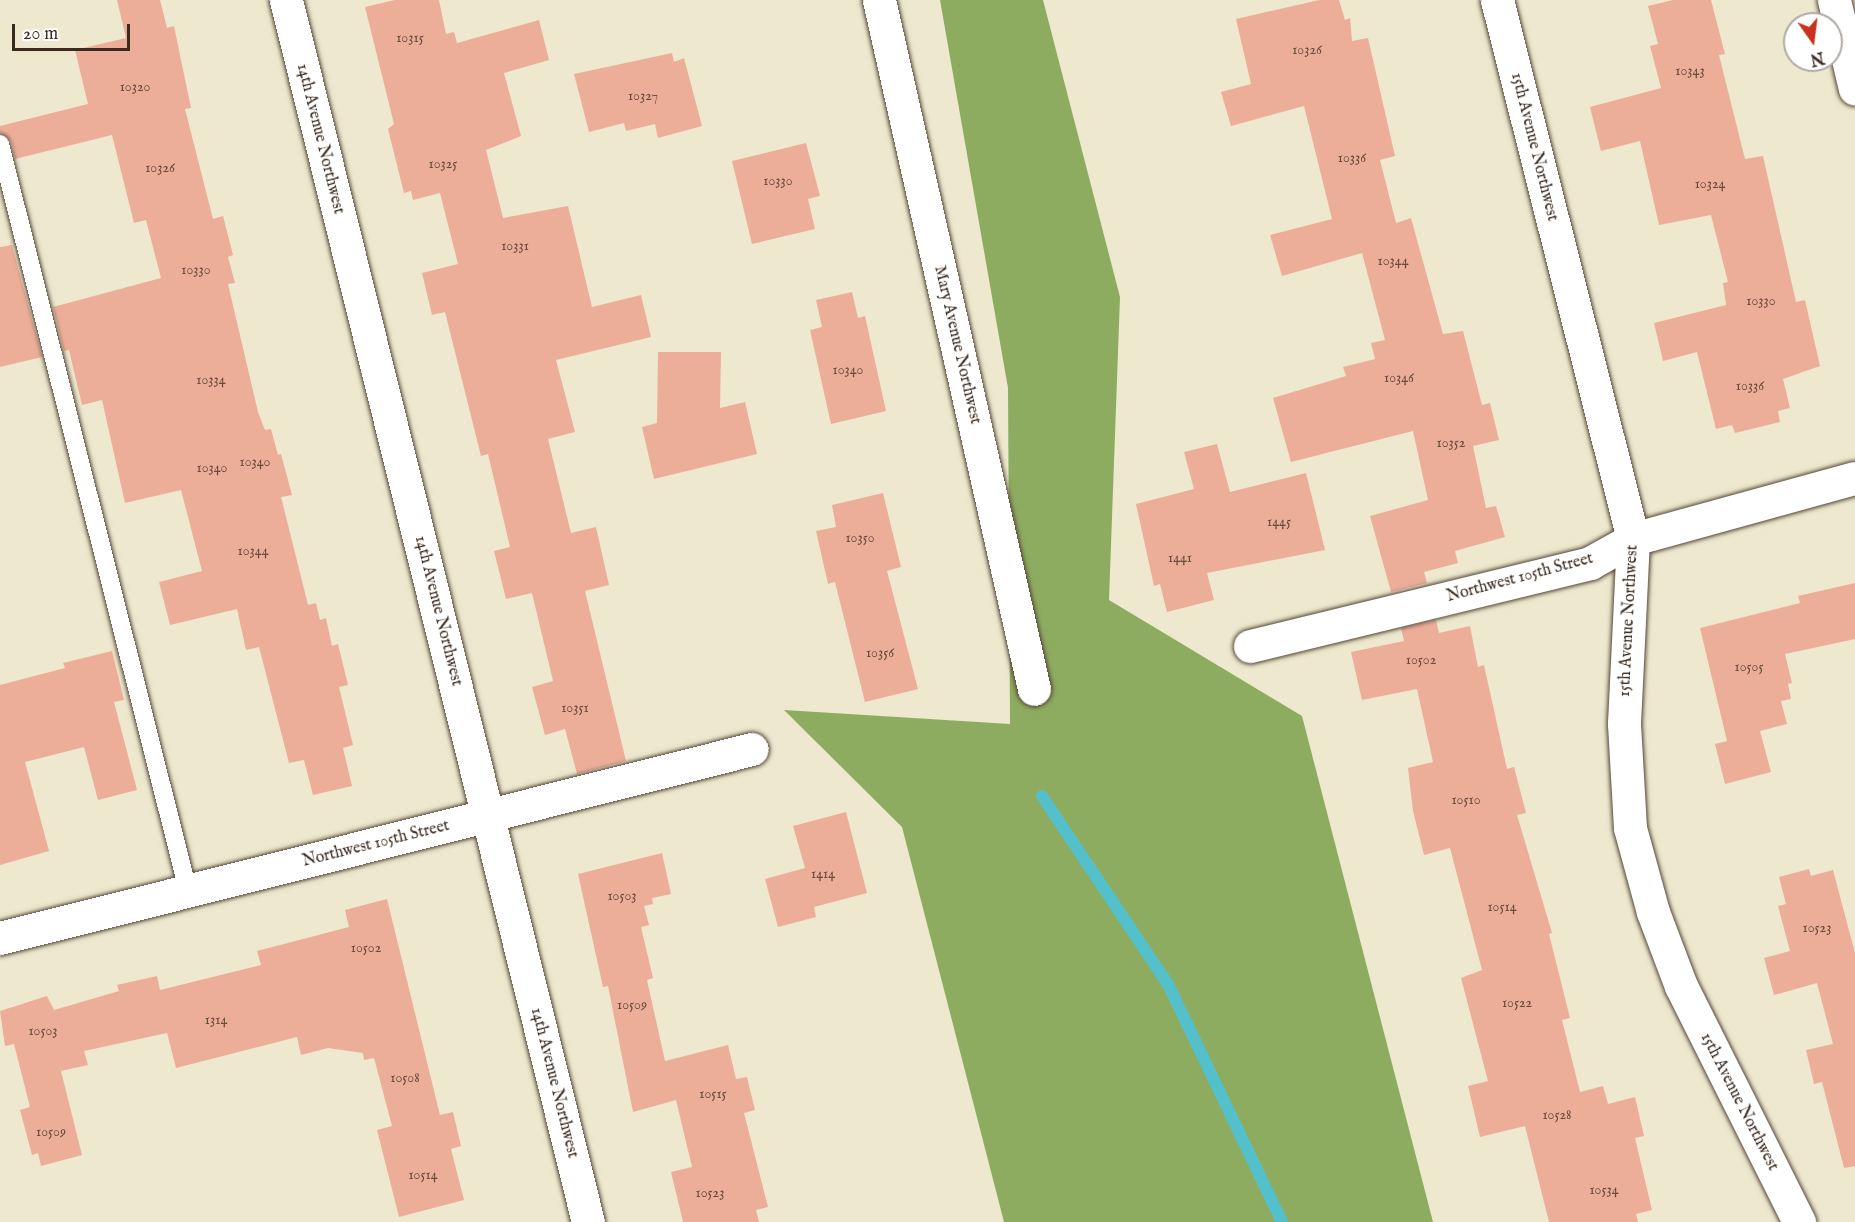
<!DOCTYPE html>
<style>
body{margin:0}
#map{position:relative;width:1855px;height:1222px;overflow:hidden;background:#ede8ce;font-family:"IM FELL English",serif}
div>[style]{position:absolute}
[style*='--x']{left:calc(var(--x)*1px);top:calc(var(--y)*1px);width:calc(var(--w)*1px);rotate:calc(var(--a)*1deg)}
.forest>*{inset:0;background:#8eac60}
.stream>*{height:12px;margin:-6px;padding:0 6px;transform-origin:6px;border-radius:6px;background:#53c0cc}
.building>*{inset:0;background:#edae99}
.roads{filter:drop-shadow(0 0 2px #564638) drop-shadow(0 0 2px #564638)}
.service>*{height:18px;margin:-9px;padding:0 9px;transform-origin:9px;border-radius:9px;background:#fff}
.minor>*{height:33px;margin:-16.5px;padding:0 16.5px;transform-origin:16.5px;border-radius:16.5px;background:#fff}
span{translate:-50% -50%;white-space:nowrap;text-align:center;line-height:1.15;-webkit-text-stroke:5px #fff;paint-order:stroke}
.number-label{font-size:14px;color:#684b3d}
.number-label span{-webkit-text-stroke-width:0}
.street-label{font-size:16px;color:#3b2a1e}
.north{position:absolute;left:1783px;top:12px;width:60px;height:60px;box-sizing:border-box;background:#fff;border:2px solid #b1aaa5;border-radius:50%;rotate:166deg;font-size:16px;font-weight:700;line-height:24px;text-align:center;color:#3b2a1e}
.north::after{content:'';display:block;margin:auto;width:21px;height:27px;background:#c8321e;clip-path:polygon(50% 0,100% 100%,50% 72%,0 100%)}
.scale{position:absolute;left:12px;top:24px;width:118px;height:27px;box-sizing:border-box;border:3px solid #3b2a1e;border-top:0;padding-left:8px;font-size:18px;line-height:21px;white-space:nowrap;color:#3b2a1e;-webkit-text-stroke:4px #fff;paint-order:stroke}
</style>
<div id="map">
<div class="forest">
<div style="clip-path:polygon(940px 0,1043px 0,1120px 297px,1109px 600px,1302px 716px,1433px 1222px,1004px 1222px,902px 827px,784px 710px,1010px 724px,1008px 388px)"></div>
</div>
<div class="stream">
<div style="--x:1042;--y:796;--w:226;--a:56.2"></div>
<div style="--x:1168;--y:984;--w:264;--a:64.4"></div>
</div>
<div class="building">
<div style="clip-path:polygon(117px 0,160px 0,167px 28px,174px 26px,191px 108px,185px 109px,213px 219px,223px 216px,233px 255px,228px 257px,235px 283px,228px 284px,258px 412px,265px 430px,271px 429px,278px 455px,281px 454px,292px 495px,281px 497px,308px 605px,316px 603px,320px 620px,326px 618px,332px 646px,338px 644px,348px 685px,339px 687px,353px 745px,343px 748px,352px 786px,313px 795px,304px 760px,289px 763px,259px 647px,246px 650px,237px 609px,170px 625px,159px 582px,202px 571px,181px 490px,125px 503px,102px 400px,82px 405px,69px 350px,64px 351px,53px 307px,161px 278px,146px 220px,134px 223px,112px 135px,15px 159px,11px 141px,0 133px,0 126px,88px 104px,75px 50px,126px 38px)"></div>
<div style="clip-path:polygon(395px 0,439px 0,446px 34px,454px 32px,457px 43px,539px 20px,549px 60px,504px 73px,521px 136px,486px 150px,503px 218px,568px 206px,592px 307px,641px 295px,651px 337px,556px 360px,575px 432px,548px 439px,571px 533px,596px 527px,609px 585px,585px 591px,626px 761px,577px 774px,565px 729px,545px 735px,532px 687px,553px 681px,532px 593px,506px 599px,494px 551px,510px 547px,488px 454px,481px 456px,445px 312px,432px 315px,422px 273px,458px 264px,440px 193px,413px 200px,411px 191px,404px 193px,388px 129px,394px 124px,365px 7px)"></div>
<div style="clip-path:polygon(1319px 0,1339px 0,1345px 20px,1350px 18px,1352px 41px,1368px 38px,1395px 156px,1380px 160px,1396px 223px,1411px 218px,1443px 334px,1463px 331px,1482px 405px,1490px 403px,1499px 440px,1473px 446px,1486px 508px,1496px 506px,1505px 537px,1455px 551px,1458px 563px,1424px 572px,1427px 583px,1391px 592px,1370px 516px,1428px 500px,1413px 431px,1291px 462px,1273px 398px,1346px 376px,1343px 367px,1375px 359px,1371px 343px,1385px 340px,1362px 253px,1282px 276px,1270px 235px,1332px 219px,1304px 106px,1231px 126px,1221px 92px,1251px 84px,1236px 19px)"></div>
<div style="clip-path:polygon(1673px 0,1711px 0,1725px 54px,1719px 55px,1745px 159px,1763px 156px,1796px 302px,1805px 300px,1820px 366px,1783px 379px,1790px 408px,1778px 411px,1780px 422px,1735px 433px,1732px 425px,1716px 429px,1697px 352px,1663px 361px,1654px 323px,1726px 305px,1723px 283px,1728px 282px,1711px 215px,1659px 225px,1640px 141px,1601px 151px,1590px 107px,1661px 88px,1650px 46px,1658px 44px,1648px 6px)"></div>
<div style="clip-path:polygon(672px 53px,674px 62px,684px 58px,702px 126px,658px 138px,655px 124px,626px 131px,624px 123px,589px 132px,574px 74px)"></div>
<div style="clip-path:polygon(806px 143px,820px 196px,808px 199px,815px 229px,752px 244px,732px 161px)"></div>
<div style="clip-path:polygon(12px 245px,42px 357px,0 367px,0 247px)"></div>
<div style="clip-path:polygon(852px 292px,858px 318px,865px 316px,886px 411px,831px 424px,810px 330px,822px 327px,816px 300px)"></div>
<div style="clip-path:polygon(658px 352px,721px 352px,720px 408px,745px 402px,757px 454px,654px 479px,642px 427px,657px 423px)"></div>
<div style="clip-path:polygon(1217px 444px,1230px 492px,1306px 473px,1325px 550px,1207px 573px,1214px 600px,1167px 612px,1160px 584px,1154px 586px,1136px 504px,1194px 489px,1184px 452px)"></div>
<div style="clip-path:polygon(883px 493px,901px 567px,887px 571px,918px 689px,865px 702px,835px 582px,828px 584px,816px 531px,836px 527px,832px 505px)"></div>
<div style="clip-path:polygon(1855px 583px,1855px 639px,1785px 654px,1792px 683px,1788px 684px,1791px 699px,1781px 701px,1787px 724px,1760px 731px,1771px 772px,1725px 784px,1715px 744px,1727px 741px,1700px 628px,1800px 603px,1798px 596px)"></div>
<div style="clip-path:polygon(1436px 620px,1439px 633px,1470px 626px,1478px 667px,1484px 665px,1507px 769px,1514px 767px,1526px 813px,1517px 815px,1552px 933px,1549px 934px,1570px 1018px,1562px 1020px,1580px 1092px,1603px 1086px,1608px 1104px,1635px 1097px,1644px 1136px,1635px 1138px,1652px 1210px,1636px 1214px,1638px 1222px,1549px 1222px,1525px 1126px,1480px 1137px,1468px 1086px,1488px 1081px,1461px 978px,1482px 970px,1450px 848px,1424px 855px,1413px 811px,1408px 768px,1433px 762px,1417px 689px,1362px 700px,1351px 652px,1404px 641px,1401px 628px)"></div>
<div style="clip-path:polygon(112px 651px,124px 700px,114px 702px,137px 790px,98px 800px,84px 747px,25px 762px,49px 851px,0 865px,0 685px,65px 668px,63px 663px)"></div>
<div style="clip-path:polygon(846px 812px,867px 893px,814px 907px,816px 917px,778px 927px,765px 879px,805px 868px,793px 826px)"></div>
<div style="clip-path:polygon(662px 853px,671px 894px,652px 898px,653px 904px,644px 906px,649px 925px,641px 927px,653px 978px,647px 980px,665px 1061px,728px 1045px,736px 1079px,747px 1077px,755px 1110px,744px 1113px,768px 1207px,756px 1210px,759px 1222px,683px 1222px,671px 1172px,692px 1167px,676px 1100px,633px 1112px,608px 986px,603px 987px,578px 874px)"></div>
<div style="clip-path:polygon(1809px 869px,1811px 876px,1833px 870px,1855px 953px,1855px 1166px,1844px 1168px,1822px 1082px,1814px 1084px,1806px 1050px,1833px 1044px,1817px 983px,1774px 995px,1764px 958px,1790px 951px,1778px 906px,1786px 904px,1779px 877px)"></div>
<div style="clip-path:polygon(387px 899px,440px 1115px,453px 1112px,461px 1146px,451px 1149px,464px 1200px,399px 1217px,377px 1130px,392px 1126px,374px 1058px,364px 1060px,363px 1053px,328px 1048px,301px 1055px,297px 1037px,176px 1068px,167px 1033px,84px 1051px,88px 1065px,61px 1071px,82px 1155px,41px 1166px,38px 1153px,32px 1155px,20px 1110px,30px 1107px,14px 1044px,5px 1046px,0 1011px,47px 996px,54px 1010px,119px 991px,117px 985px,157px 976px,160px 990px,261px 965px,257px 951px,349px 927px,345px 910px)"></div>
</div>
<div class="roads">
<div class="service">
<div style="--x:0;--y:144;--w:770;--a:75.87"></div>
</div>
<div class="minor">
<div style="--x:286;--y:0;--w:1259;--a:76.12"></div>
<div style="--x:879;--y:0;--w:706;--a:77.32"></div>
<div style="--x:1497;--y:0;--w:556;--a:75.84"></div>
<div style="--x:1633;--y:539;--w:185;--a:92.8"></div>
<div style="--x:1624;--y:724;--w:104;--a:86.7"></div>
<div style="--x:1630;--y:828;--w:87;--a:74.7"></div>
<div style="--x:1653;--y:912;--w:79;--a:69.3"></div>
<div style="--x:1681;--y:986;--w:264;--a:63.4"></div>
<div style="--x:1834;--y:0;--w:91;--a:76.7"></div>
<div style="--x:1250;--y:646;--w:350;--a:-13.7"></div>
<div style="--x:1590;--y:563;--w:49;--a:-29.2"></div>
<div style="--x:1633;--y:539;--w:230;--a:-15.4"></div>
<div style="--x:0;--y:938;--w:775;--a:-14.11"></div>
</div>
</div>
<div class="number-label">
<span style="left:410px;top:38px">10315</span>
<span style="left:1307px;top:50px">10326</span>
<span style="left:1690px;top:71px">10343</span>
<span style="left:135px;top:87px">10320</span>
<span style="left:643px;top:96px">10327</span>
<span style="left:1352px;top:158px">10336</span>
<span style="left:443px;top:164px">10325</span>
<span style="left:160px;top:168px">10326</span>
<span style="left:778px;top:181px">10330</span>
<span style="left:1710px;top:184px">10324</span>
<span style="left:515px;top:246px">10331</span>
<span style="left:1393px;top:261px">10344</span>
<span style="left:196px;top:270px">10330</span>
<span style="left:1761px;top:301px">10330</span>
<span style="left:848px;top:370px">10340</span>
<span style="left:1399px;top:378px">10346</span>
<span style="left:211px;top:380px">10334</span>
<span style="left:1750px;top:386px">10336</span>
<span style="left:1451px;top:443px">10352</span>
<span style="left:255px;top:462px">10340</span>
<span style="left:212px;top:468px">10340</span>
<span style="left:1279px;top:522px">1445</span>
<span style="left:860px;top:538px">10350</span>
<span style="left:253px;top:551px">10344</span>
<span style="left:1180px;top:558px">1441</span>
<span style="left:880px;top:653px">10356</span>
<span style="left:1421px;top:660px">10502</span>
<span style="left:1749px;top:667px">10505</span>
<span style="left:575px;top:708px">10351</span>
<span style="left:1466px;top:800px">10510</span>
<span style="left:823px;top:874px">1414</span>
<span style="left:622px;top:896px">10503</span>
<span style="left:1502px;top:907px">10514</span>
<span style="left:1817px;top:928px">10523</span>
<span style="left:366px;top:948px">10502</span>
<span style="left:1517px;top:1003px">10522</span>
<span style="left:632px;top:1005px">10509</span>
<span style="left:216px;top:1020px">1314</span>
<span style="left:43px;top:1031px">10503</span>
<span style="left:405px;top:1078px">10508</span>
<span style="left:713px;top:1094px">10515</span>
<span style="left:1557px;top:1115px">10528</span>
<span style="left:51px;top:1132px">10509</span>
<span style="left:423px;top:1175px">10514</span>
<span style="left:1604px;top:1190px">10534</span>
<span style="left:710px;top:1193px">10523</span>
</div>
<div class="street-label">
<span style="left:320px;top:139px;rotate:76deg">14th Avenue Northwest</span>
<span style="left:1534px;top:147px;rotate:76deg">15th Avenue Northwest</span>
<span style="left:957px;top:345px;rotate:77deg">Mary Avenue Northwest</span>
<span style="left:1520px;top:578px;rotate:-15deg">Northwest 105th Street</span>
<span style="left:438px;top:611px;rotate:76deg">14th Avenue Northwest</span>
<span style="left:1629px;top:621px;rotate:-87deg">15th Avenue Northwest</span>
<span style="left:376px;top:844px;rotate:-14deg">Northwest 105th Street</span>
<span style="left:554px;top:1083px;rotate:76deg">14th Avenue Northwest</span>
<span style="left:1739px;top:1102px;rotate:63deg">15th Avenue Northwest</span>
</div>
<div class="north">N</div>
<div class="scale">20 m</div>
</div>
